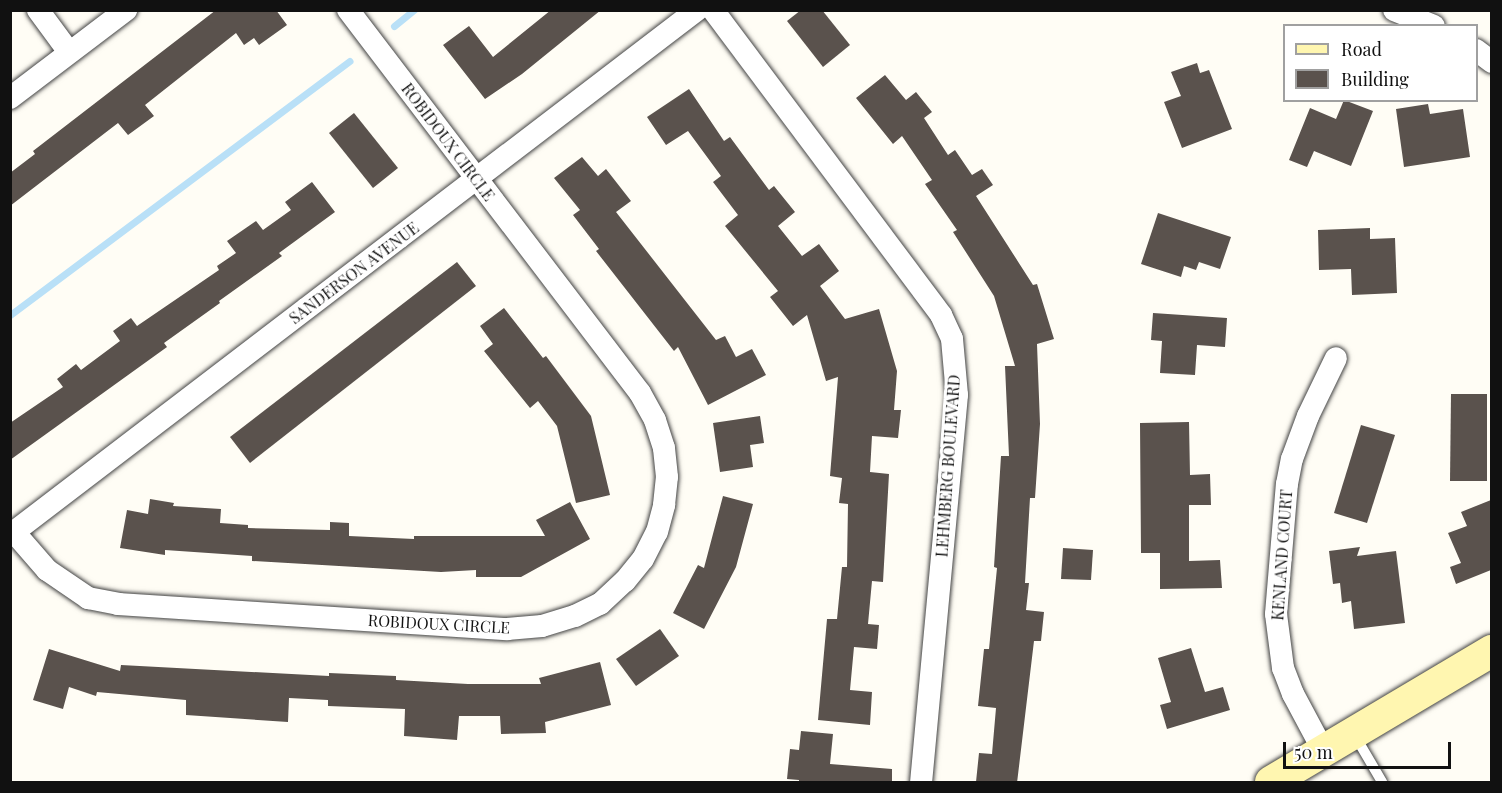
<!DOCTYPE html>
<style>
body{margin:0}
#map{position:relative;width:1502px;height:793px;overflow:hidden;background:#fffdf5;font-family:"Playfair Display",serif}
div>[style]{position:absolute}
[style*='--x']{left:calc(var(--x)*1px);top:calc(var(--y)*1px);width:calc(var(--w)*1px);rotate:calc(var(--a)*1deg)}
.stream>*{height:7px;margin:-3.5px;padding:0 3.5px;transform-origin:3.5px;border-radius:3.5px;background:#b9e0f7}
.building>*{inset:0;background:#5a524d}
.roads{filter:drop-shadow(0 0 2px #444) drop-shadow(0 0 2px #444)}
.lane>*{height:10px;margin:-5px;padding:0 5px;transform-origin:5px;border-radius:5px;background:#fff}
.street>*{height:22px;margin:-11px;padding:0 11px;transform-origin:11px;border-radius:11px;background:#fff}
.secondary>*{height:32px;margin:-16px;padding:0 16px;transform-origin:16px;border-radius:16px;background:#fff6b0}
span{translate:-50% -50%;white-space:nowrap;text-align:center;line-height:1.15;-webkit-text-stroke:6px #fff;paint-order:stroke}
.street-label{font-size:16px;color:#111}
.frame{position:absolute;inset:0;border:12px solid #111;pointer-events:none}
.legend{position:absolute;left:1283px;top:24px;width:195px;height:78px;box-sizing:border-box;background:#fff;border:2px solid #a0a0a0;margin:0;padding:8px 10px;list-style:none;font-size:18px;color:#111}
.legend li{display:flex;align-items:center;gap:12px;height:30px}
.legend b{width:30px;border:2px solid #a0a0a0}
.scale{position:absolute;left:1283px;top:742px;width:168px;height:27px;box-sizing:border-box;border:3px solid #111;border-top:0;padding-left:8px;font-size:18px;line-height:21px;white-space:nowrap;color:#111;-webkit-text-stroke:4px #fff;paint-order:stroke}
</style>
<div id="map">
<div class="stream">
<div style="--x:394;--y:26;--w:26;--a:-39"></div>
<div style="--x:10;--y:315;--w:424;--a:-36.8"></div>
</div>
<div class="building">
<div style="clip-path:polygon(216px 10px,276px 10px,287px 25px,259px 45px,254px 38px,244px 45px,236px 33px,145px 105px,154px 116px,128px 135px,118px 123px,10px 206px,10px 173px,35px 154px,33px 151px)"></div>
<div style="clip-path:polygon(551px 10px,601px 10px,522px 74px,485px 99px,443px 45px,469px 26px,493px 57px)"></div>
<div style="clip-path:polygon(801px 10px,822px 10px,850px 45px,823px 67px,787px 21px)"></div>
<div style="clip-path:polygon(1197px 63px,1200px 73px,1209px 70px,1232px 129px,1182px 148px,1164px 102px,1181px 96px,1171px 72px)"></div>
<div style="clip-path:polygon(885px 75px,906px 100px,916px 92px,932px 112px,924px 118px,948px 155px,955px 150px,972px 175px,982px 169px,993px 185px,976px 196px,1033px 285px,1037px 284px,1054px 339px,1037px 344px,1040px 424px,1035px 498px,1030px 498px,1025px 583px,1029px 583px,1026px 610px,1044px 612px,1041px 641px,1034px 641px,1017px 783px,976px 782px,979px 753px,992px 754px,996px 708px,978px 706px,984px 649px,989px 649px,997px 568px,994px 567px,1001px 456px,1009px 456px,1005px 366px,1015px 366px,994px 296px,953px 232px,957px 230px,925px 184px,932px 180px,902px 136px,893px 144px,856px 98px)"></div>
<div style="clip-path:polygon(689px 89px,724px 141px,730px 137px,769px 190px,774px 186px,795px 212px,778px 226px,802px 256px,819px 244px,839px 271px,820px 286px,845px 319px,879px 309px,897px 371px,894px 410px,901px 410px,898px 438px,872px 436px,870px 472px,889px 474px,883px 582px,872px 581px,868px 624px,879px 625px,877px 649px,854px 647px,850px 690px,872px 692px,870px 725px,818px 720px,827px 619px,837px 619px,842px 567px,847px 567px,848px 504px,839px 503px,842px 478px,830px 476px,838px 377px,826px 381px,807px 315px,793px 326px,770px 297px,778px 291px,725px 226px,738px 215px,713px 182px,721px 176px,688px 131px,666px 145px,647px 117px)"></div>
<div style="clip-path:polygon(1344px 100px,1373px 111px,1351px 166px,1314px 151px,1307px 167px,1289px 160px,1310px 108px,1336px 119px)"></div>
<div style="clip-path:polygon(1428px 104px,1430px 114px,1463px 109px,1470px 157px,1404px 167px,1396px 109px)"></div>
<div style="clip-path:polygon(354px 113px,398px 168px,373px 188px,329px 133px)"></div>
<div style="clip-path:polygon(582px 157px,598px 176px,606px 169px,631px 201px,616px 212px,716px 340px,725px 336px,736px 357px,752px 349px,766px 375px,708px 405px,678px 347px,674px 351px,596px 251px,599px 249px,573px 215px,580px 210px,554px 178px)"></div>
<div style="clip-path:polygon(312px 182px,335px 212px,279px 253px,282px 256px,219px 301px,220px 303px,164px 343px,167px 347px,10px 460px,10px 423px,63px 387px,57px 379px,76px 364px,81px 370px,120px 341px,113px 331px,131px 318px,137px 326px,219px 270px,217px 266px,236px 253px,227px 241px,256px 221px,263px 230px,291px 210px,285px 202px)"></div>
<div style="clip-path:polygon(1158px 213px,1231px 237px,1220px 269px,1199px 262px,1196px 270px,1184px 266px,1181px 277px,1141px 264px)"></div>
<div style="clip-path:polygon(1370px 228px,1370px 239px,1395px 238px,1397px 293px,1352px 295px,1351px 269px,1319px 270px,1318px 230px)"></div>
<div style="clip-path:polygon(457px 262px,476px 286px,250px 463px,230px 437px)"></div>
<div style="clip-path:polygon(504px 308px,543px 358px,546px 356px,591px 416px,610px 495px,576px 503px,557px 426px,538px 401px,530px 408px,484px 351px,493px 344px,480px 326px)"></div>
<div style="clip-path:polygon(1153px 313px,1227px 318px,1225px 347px,1197px 345px,1195px 375px,1160px 373px,1162px 341px,1151px 340px)"></div>
<div style="clip-path:polygon(1451px 394px,1487px 394px,1487px 481px,1450px 481px)"></div>
<div style="clip-path:polygon(760px 416px,764px 443px,750px 445px,753px 467px,720px 472px,713px 423px)"></div>
<div style="clip-path:polygon(1189px 422px,1190px 475px,1210px 474px,1211px 505px,1189px 505px,1189px 561px,1220px 560px,1222px 588px,1160px 589px,1160px 553px,1141px 553px,1140px 423px)"></div>
<div style="clip-path:polygon(1361px 425px,1395px 435px,1367px 523px,1334px 513px)"></div>
<div style="clip-path:polygon(723px 496px,753px 504px,736px 567px,704px 629px,673px 613px,698px 565px,704px 568px)"></div>
<div style="clip-path:polygon(150px 499px,174px 503px,173px 506px,221px 509px,220px 523px,248px 525px,248px 528px,330px 530px,330px 522px,349px 523px,349px 536px,414px 539px,414px 536px,545px 536px,536px 520px,570px 502px,590px 539px,521px 577px,476px 577px,476px 570px,441px 572px,252px 561px,252px 556px,165px 550px,165px 555px,120px 548px,127px 510px,148px 514px)"></div>
<div style="clip-path:polygon(1491px 500px,1491px 570px,1456px 584px,1450px 567px,1461px 563px,1448px 533px,1467px 526px,1461px 512px)"></div>
<div style="clip-path:polygon(1360px 547px,1357px 556px,1396px 551px,1405px 623px,1354px 629px,1351px 601px,1342px 603px,1340px 583px,1333px 584px,1329px 551px)"></div>
<div style="clip-path:polygon(1063px 548px,1093px 550px,1091px 580px,1061px 579px)"></div>
<div style="clip-path:polygon(660px 629px,679px 656px,636px 686px,616px 659px)"></div>
<div style="clip-path:polygon(1191px 648px,1205px 692px,1223px 687px,1230px 710px,1167px 729px,1160px 705px,1171px 702px,1158px 658px)"></div>
<div style="clip-path:polygon(49px 649px,120px 671px,121px 665px,329px 676px,329px 673px,396px 676px,396px 680px,468px 684px,541px 684px,539px 678px,600px 662px,611px 705px,545px 722px,546px 733px,501px 734px,500px 716px,459px 716px,457px 740px,404px 736px,405px 709px,328px 706px,328px 700px,289px 698px,288px 722px,186px 715px,186px 700px,97px 692px,96px 696px,69px 687px,63px 709px,33px 700px)"></div>
<div style="clip-path:polygon(801px 731px,833px 734px,830px 764px,892px 769px,892px 783px,799px 783px,799px 780px,787px 779px,790px 749px,799px 750px)"></div>
</div>
<div class="roads">
<div class="lane">
<div style="--x:1354;--y:734;--w:56;--a:59.7"></div>
</div>
<div class="street">
<div style="--x:38;--y:10;--w:52;--a:53.6"></div>
<div style="--x:713;--y:10;--w:381;--a:53.2"></div>
<div style="--x:941;--y:315;--w:26;--a:65"></div>
<div style="--x:952;--y:339;--w:56;--a:84.9"></div>
<div style="--x:957;--y:395;--w:389;--a:95.3"></div>
<div style="--x:1394;--y:10;--w:43;--a:21.8"></div>
<div style="--x:1476;--y:50;--w:20;--a:37"></div>
<div style="--x:10;--y:98;--w:146;--a:-37.2"></div>
<div style="--x:14;--y:532;--w:50;--a:49"></div>
<div style="--x:47;--y:570;--w:50;--a:34.3"></div>
<div style="--x:88;--y:598;--w:31;--a:11"></div>
<div style="--x:118;--y:604;--w:390;--a:3.7"></div>
<div style="--x:507;--y:629;--w:35;--a:-5"></div>
<div style="--x:542;--y:626;--w:34;--a:-17"></div>
<div style="--x:575;--y:616;--w:28;--a:-26"></div>
<div style="--x:600;--y:604;--w:34;--a:-43"></div>
<div style="--x:625;--y:581;--w:28;--a:-51"></div>
<div style="--x:643;--y:559;--w:30;--a:-63"></div>
<div style="--x:657;--y:532;--w:28;--a:-75"></div>
<div style="--x:664;--y:505;--w:28;--a:-84"></div>
<div style="--x:667;--y:477;--w:29;--a:-96"></div>
<div style="--x:664;--y:448;--w:29;--a:-108"></div>
<div style="--x:655;--y:420;--w:31;--a:-119"></div>
<div style="--x:640;--y:393;--w:482;--a:-127.3"></div>
<div style="--x:10;--y:535;--w:865;--a:-37.39"></div>
<div style="--x:1324;--y:752;--w:66;--a:-118.1"></div>
<div style="--x:1293;--y:694;--w:28;--a:-111"></div>
<div style="--x:1283;--y:668;--w:54;--a:-97.4"></div>
<div style="--x:1276;--y:614;--w:130;--a:-85.2"></div>
<div style="--x:1287;--y:484;--w:25;--a:-79"></div>
<div style="--x:1292;--y:459;--w:46;--a:-69.6"></div>
<div style="--x:1308;--y:416;--w:64;--a:-64.2"></div>
</div>
<div class="secondary">
<div style="--x:1271;--y:782;--w:257;--a:-30.7"></div>
</div>
</div>
<div class="street-label">
<span style="left:448px;top:142px;rotate:53deg">ROBIDOUX CIRCLE</span>
<span style="left:354px;top:273px;rotate:-37deg">SANDERSON AVENUE</span>
<span style="left:948px;top:466px;rotate:-86deg">LEHMBERG BOULEVARD</span>
<span style="left:1282px;top:555px;rotate:-86deg">KENLAND COURT</span>
<span style="left:439px;top:624px;rotate:3deg">ROBIDOUX CIRCLE</span>
</div>
<div class="frame"></div>
<ul class="legend">
<li><b style="height:8px;background:#fff6b0"></b>Road</li>
<li><b style="height:16px;background:#5a524d"></b>Building</li>
</ul>
<div class="scale">50 m</div>
</div>
